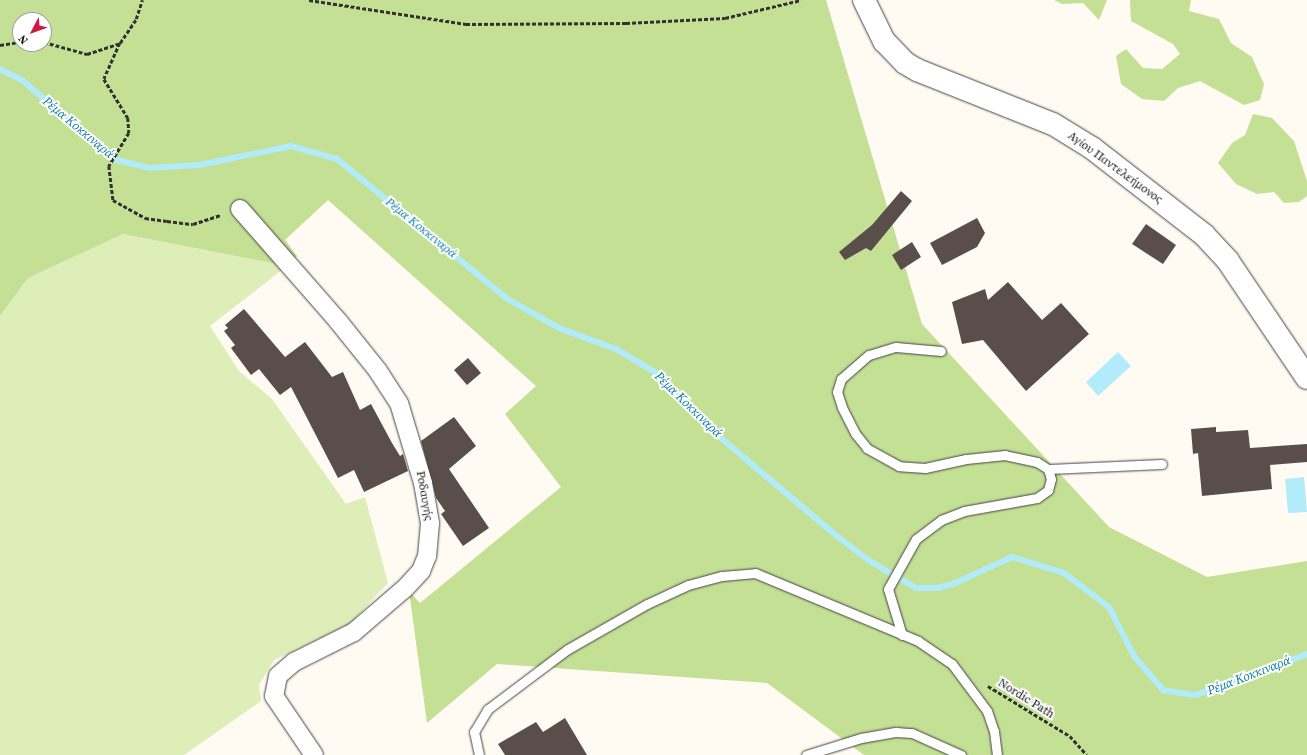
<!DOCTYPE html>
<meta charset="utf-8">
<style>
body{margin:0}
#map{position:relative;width:1307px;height:755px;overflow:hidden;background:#fffbf3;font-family:"Source Serif 4",serif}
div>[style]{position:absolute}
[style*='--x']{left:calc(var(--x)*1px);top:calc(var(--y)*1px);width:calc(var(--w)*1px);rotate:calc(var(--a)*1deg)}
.green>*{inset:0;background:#ddeeb8}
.forest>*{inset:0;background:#c4e095}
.water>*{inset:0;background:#b2ecfb}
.stream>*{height:6px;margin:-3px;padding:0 3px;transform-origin:3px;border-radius:3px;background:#b2ecfb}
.building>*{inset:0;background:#5a4e4b}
.path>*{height:2.5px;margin-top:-1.25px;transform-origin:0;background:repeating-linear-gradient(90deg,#323232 0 4px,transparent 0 6px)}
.roads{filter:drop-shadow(0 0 1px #434343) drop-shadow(0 0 1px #434343)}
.service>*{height:9px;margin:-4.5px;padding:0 4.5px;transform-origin:4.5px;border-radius:4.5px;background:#fff}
.minor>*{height:18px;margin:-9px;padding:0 9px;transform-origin:9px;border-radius:9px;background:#fff}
.tertiary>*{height:22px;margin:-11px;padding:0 11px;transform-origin:11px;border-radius:11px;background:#fff}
span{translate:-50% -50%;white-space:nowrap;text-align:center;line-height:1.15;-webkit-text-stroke:4px #fff;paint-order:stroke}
.street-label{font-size:12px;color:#101010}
.water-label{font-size:13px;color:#0c7da6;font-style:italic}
.north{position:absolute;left:12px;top:12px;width:40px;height:40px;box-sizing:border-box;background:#fff;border:1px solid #9f9f9f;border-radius:50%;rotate:229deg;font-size:11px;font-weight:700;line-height:16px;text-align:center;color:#101010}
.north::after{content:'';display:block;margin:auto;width:14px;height:18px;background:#ce1a41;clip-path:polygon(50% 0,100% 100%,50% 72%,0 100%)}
</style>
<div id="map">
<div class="green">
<div style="clip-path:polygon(123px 234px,287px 266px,210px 326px,239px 371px,272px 399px,346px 504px,365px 497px,388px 583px,350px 624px,274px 660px,259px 685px,261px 701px,184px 755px,0 755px,0 316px,28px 278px)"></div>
</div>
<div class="forest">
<div style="clip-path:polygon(evenodd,0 0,826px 0,922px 324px,1109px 527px,1207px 577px,1307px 561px,1307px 755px,864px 755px,767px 683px,497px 664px,427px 723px,409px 591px,420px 603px,561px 487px,505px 414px,536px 386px,328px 200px,285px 240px,297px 256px,287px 266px,123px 234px,28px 278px,0 316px,0 0,20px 20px,44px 20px,44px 44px,20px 44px,20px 20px)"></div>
<div style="clip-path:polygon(1054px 0,1107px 0,1099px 20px,1083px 3px,1062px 4px)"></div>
<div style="clip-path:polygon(1130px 0,1191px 0,1189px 11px,1219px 19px,1231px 43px,1252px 57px,1264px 84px,1260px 100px,1244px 105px,1200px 81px,1178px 88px,1164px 101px,1142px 99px,1121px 84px,1116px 56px,1126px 49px,1143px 68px,1162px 69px,1180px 54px,1173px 44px,1131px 21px)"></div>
<div style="clip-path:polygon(1253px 114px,1272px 118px,1294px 141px,1307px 181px,1307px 196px,1299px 202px,1284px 203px,1274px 192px,1257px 194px,1236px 184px,1218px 163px,1232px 143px,1245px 135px)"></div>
</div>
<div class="water">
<div style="clip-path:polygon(1118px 352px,1131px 366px,1098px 396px,1086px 382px)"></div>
<div style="clip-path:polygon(1304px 477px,1307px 512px,1288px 513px,1285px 479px)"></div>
</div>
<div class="stream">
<div style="--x:0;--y:69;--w:25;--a:27"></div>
<div style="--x:22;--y:80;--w:121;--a:41"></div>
<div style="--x:113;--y:159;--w:38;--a:14"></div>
<div style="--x:150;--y:168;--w:50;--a:-3.4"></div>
<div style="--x:200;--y:165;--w:93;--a:-11.8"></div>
<div style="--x:291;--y:146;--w:48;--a:15.8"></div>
<div style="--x:337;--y:159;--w:219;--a:39.4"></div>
<div style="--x:506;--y:298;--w:61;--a:29.5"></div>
<div style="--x:559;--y:328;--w:61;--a:20.2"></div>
<div style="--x:616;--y:349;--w:49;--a:30.8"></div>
<div style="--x:658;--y:374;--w:73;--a:46.7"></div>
<div style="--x:708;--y:427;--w:162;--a:40.3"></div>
<div style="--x:832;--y:532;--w:46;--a:37.9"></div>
<div style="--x:868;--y:560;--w:56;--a:30.3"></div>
<div style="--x:916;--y:588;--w:21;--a:0"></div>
<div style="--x:937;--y:588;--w:16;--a:-14"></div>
<div style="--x:953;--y:584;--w:65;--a:-24.6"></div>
<div style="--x:1012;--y:557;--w:54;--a:17.1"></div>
<div style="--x:1064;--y:573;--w:56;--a:37.1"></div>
<div style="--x:1109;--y:607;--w:55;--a:63"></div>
<div style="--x:1134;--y:656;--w:45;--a:49.5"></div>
<div style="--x:1163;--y:690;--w:33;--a:9"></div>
<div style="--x:1196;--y:695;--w:118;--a:-20.3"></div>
</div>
<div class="building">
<div style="clip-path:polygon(901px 191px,912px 201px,871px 251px,866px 248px,845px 260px,839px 252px,872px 225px)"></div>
<div style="clip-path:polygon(977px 218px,985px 233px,977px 247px,942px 265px,930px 243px)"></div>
<div style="clip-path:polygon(1146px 224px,1176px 245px,1163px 264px,1132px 244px)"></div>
<div style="clip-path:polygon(912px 242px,921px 257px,901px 270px,892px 255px)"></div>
<div style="clip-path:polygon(1008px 282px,1042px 320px,1061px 303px,1089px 334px,1026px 391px,983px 340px,962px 344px,952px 302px,985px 289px,988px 300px)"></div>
<div style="clip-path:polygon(244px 309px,285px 357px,305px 342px,332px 377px,343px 372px,360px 410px,371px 404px,392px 443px,400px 456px,403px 454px,408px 471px,364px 492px,354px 470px,338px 478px,291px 387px,280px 395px,259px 369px,251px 375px,231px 348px,235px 345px,224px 331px,228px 328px,225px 325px)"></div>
<div style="clip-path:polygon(468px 358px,481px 373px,467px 385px,454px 370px)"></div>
<div style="clip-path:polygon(454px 417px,476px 446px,449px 469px,489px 528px,463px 546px,441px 514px,445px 511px,436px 498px,421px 441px)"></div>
<div style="clip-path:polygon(1216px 427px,1216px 432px,1248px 430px,1250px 448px,1307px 444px,1307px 462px,1270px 465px,1272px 489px,1202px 496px,1198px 453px,1193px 454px,1191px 429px)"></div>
<div style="clip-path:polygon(565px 718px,587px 755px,505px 755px,498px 744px,536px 722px,543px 732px)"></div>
</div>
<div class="path">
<div style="--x:309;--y:0;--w:159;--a:8.7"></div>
<div style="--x:466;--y:24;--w:160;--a:-0.4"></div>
<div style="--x:626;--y:23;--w:99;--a:-2.9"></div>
<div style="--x:725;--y:18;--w:78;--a:-13.3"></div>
<div style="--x:44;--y:42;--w:45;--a:15.6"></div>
<div style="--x:87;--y:54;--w:35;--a:-18"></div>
<div style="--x:120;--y:43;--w:29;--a:-56"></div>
<div style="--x:136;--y:19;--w:20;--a:-72"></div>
<div style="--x:120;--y:43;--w:39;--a:114"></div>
<div style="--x:104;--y:79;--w:46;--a:58.4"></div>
<div style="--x:128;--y:118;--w:15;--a:86"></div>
<div style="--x:129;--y:133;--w:39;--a:121"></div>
<div style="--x:109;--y:166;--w:34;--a:83"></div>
<div style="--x:113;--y:200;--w:37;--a:29"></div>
<div style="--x:145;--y:218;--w:22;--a:8"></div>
<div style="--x:167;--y:221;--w:26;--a:7"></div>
<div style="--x:193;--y:224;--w:29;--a:-18"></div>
<div style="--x:0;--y:45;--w:20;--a:-9"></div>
<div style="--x:988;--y:686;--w:96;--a:31.4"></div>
<div style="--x:1070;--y:736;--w:25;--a:48"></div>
</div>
<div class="roads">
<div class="service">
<div style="--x:1048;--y:469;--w:114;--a:-2.5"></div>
<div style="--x:902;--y:635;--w:48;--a:-106.9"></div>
<div style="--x:888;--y:589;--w:57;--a:-60.8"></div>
<div style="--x:916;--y:539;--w:31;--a:-37"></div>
<div style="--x:941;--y:520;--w:25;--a:-21"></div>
<div style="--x:964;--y:511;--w:74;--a:-10.1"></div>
<div style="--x:1037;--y:498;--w:14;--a:-36"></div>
<div style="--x:1048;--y:490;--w:11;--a:-75"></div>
<div style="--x:1051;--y:479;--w:10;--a:-107"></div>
<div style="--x:1048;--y:469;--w:13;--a:-148"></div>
<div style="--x:1037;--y:462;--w:33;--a:-168"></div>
<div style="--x:1005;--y:455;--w:39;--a:174"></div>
<div style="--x:966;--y:459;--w:42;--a:167.6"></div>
<div style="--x:925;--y:468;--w:26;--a:-176"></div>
<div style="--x:899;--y:466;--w:37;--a:-151"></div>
<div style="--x:867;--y:448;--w:19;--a:-129"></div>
<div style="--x:855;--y:433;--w:29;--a:-117"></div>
<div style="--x:842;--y:407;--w:16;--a:-108"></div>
<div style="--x:837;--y:392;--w:14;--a:-73"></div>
<div style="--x:841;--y:379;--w:37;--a:-41"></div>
<div style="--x:869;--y:355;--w:28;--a:-17"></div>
<div style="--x:896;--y:347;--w:45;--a:5.1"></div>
<div style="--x:479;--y:755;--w:24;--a:-102"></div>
<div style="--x:474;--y:732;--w:27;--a:-59"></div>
<div style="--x:488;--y:709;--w:100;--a:-36.9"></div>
<div style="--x:568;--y:649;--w:91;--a:-29.7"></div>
<div style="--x:647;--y:604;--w:45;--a:-24.9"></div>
<div style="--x:688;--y:585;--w:35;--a:-15"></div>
<div style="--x:722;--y:576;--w:33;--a:-5"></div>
<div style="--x:755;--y:573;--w:177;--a:22.6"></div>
<div style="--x:918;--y:641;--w:41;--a:34.1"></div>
<div style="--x:952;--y:664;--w:59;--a:53.3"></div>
<div style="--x:987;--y:711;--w:21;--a:71"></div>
<div style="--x:994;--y:731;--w:24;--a:83"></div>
<div style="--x:806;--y:755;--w:58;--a:-17.2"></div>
<div style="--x:861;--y:738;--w:36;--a:-10"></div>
<div style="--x:896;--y:732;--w:16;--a:4"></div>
<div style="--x:912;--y:733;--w:54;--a:24.2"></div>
</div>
<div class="minor">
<div style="--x:240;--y:209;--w:149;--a:48.8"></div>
<div style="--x:338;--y:321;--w:64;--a:51.3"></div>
<div style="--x:378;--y:371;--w:38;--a:57"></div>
<div style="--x:399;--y:403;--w:84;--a:73.3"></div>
<div style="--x:423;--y:483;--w:41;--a:80.1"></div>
<div style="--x:430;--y:523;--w:33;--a:95"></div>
<div style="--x:427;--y:556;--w:16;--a:112"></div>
<div style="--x:421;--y:571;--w:25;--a:133"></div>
<div style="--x:404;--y:589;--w:66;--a:139.3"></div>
<div style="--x:354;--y:632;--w:67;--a:153.4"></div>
<div style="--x:294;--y:662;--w:21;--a:139"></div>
<div style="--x:278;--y:676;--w:20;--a:101"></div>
<div style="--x:274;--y:696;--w:71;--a:55.9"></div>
</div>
<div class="tertiary">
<div style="--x:864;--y:0;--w:46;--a:64"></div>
<div style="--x:884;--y:41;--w:30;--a:46"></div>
<div style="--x:905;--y:63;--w:14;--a:30"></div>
<div style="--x:917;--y:70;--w:146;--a:21.7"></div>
<div style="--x:1053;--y:124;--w:46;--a:31.6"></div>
<div style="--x:1092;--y:148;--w:142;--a:37.8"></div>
<div style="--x:1204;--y:235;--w:35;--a:47"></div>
<div style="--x:1228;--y:261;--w:141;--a:56"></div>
</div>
</div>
<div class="street-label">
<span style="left:1115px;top:168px;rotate:36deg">Αγίου Παντελεήμονος</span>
<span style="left:424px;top:496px;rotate:80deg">Ροδαυγής</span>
<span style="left:1026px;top:699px;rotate:32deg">Nordic Path</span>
</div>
<div class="water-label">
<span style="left:78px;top:128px;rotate:40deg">Ρέμα Κοκκιναρά</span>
<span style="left:421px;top:228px;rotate:39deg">Ρέμα Κοκκιναρά</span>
<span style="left:688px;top:405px;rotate:44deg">Ρέμα Κοκκιναρά</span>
<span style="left:1249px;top:676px;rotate:-21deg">Ρέμα Κοκκιναρά</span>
</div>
<div class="north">N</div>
</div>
